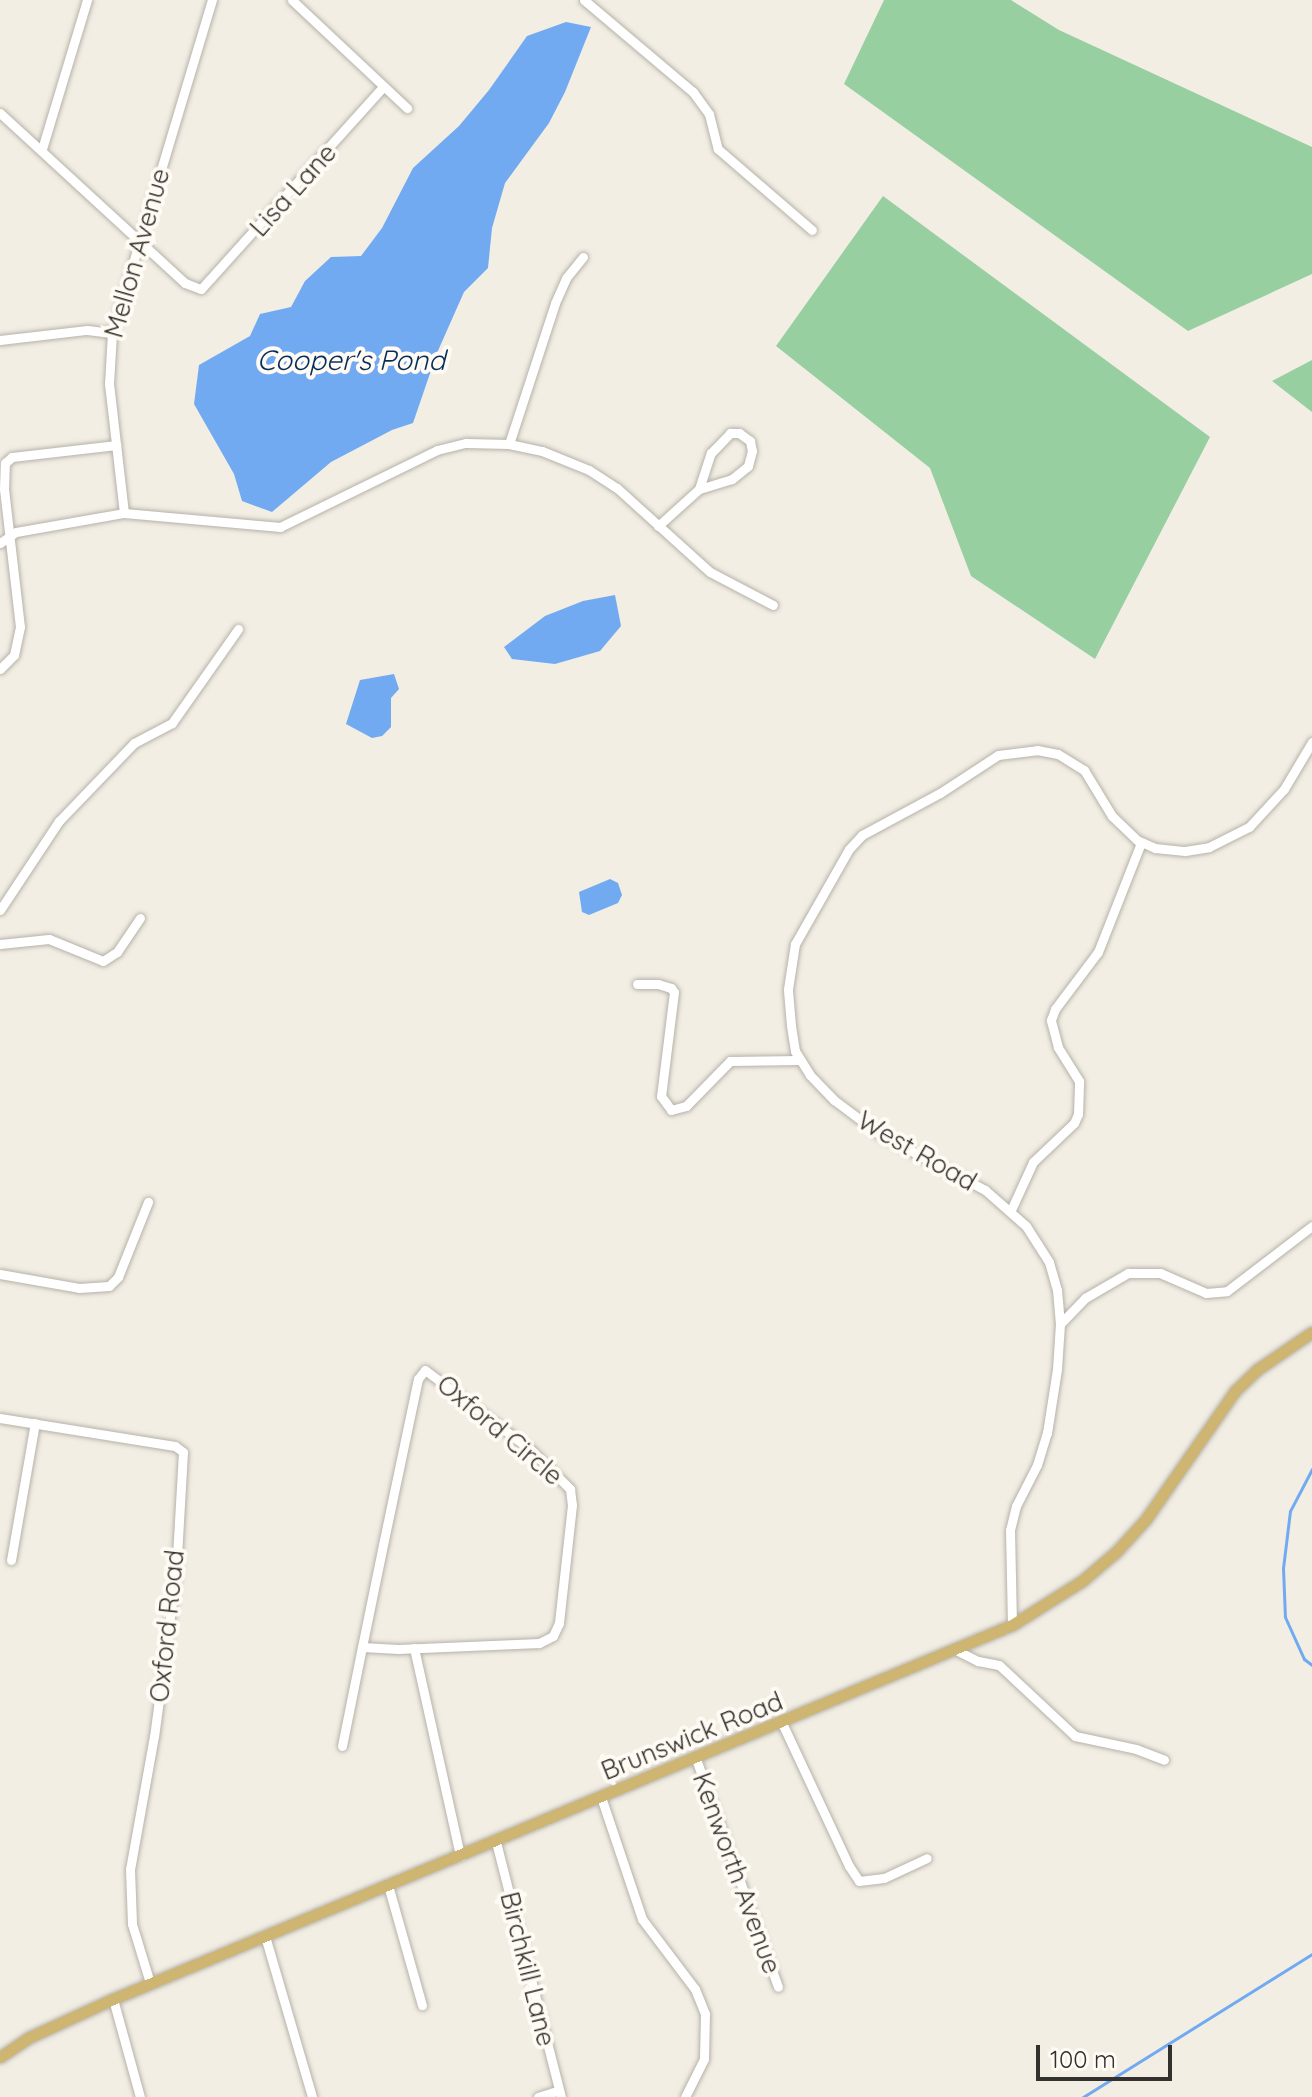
<!DOCTYPE html>
<style>
body{margin:0}
#map{position:relative;width:1312px;height:2097px;overflow:hidden;background:#f2eee4;font-family:Quicksand,sans-serif}
div>[style]{position:absolute}
[style*='--x']{left:calc(var(--x)*1px);top:calc(var(--y)*1px);width:calc(var(--w)*1px);rotate:calc(var(--a)*1deg)}
.green>*{inset:0;background:#98cfa0}
.water>*{inset:0;background:#71aaf1}
.stream>*{height:3px;margin:-1.5px;padding:0 1.5px;transform-origin:1.5px;border-radius:1.5px;background:#71aaf1}
.roads{filter:drop-shadow(0 0 2px #b6b2a9) drop-shadow(0 0 2px #b6b2a9)}
.minor>*{height:9px;margin:-4.5px;padding:0 4.5px;transform-origin:4.5px;border-radius:4.5px;background:#fff}
.major>*{height:11px;margin:-5.5px;padding:0 5.5px;transform-origin:5.5px;border-radius:5.5px;background:#ceb571}
span{translate:-50% -50%;white-space:nowrap;text-align:center;line-height:1.15;-webkit-text-stroke:8px #fffbf4;paint-order:stroke}
.street-label{font-size:26px;color:#32312d}
.water-label{font-size:28px;color:#052d59;font-style:italic}
.scale{position:absolute;left:1036px;top:2045px;width:136px;height:36px;box-sizing:border-box;border:4px solid #32312d;border-top:0;padding-left:10px;font-size:24px;line-height:28px;white-space:nowrap;color:#32312d;-webkit-text-stroke:6px #fffbf4;paint-order:stroke}
</style>
<div id="map">
<div class="green">
<div style="clip-path:polygon(884px 0,1011px 0,1059px 30px,1312px 147px,1312px 274px,1188px 331px,844px 84px)"></div>
<div style="clip-path:polygon(883px 196px,1210px 437px,1095px 659px,971px 576px,930px 468px,776px 346px)"></div>
<div style="clip-path:polygon(1312px 360px,1312px 412px,1272px 381px)"></div>
</div>
<div class="water">
<div style="clip-path:polygon(566px 22px,591px 27px,565px 92px,549px 123px,505px 183px,492px 228px,488px 268px,464px 292px,437px 353px,413px 423px,392px 430px,331px 462px,272px 512px,242px 501px,234px 474px,194px 404px,199px 365px,250px 336px,260px 314px,291px 307px,305px 281px,331px 257px,361px 256px,382px 228px,413px 168px,459px 126px,489px 90px,527px 36px)"></div>
<div style="clip-path:polygon(615px 595px,621px 626px,600px 651px,555px 664px,512px 659px,504px 647px,545px 616px,583px 601px)"></div>
<div style="clip-path:polygon(394px 674px,399px 689px,391px 698px,391px 727px,382px 736px,372px 738px,346px 724px,360px 680px)"></div>
<div style="clip-path:polygon(610px 879px,618px 883px,622px 895px,618px 903px,589px 915px,582px 912px,579px 892px)"></div>
</div>
<div class="stream">
<div style="--x:1312;--y:1469;--w:47;--a:117.6"></div>
<div style="--x:1290;--y:1511;--w:57;--a:97"></div>
<div style="--x:1283;--y:1568;--w:49;--a:87.7"></div>
<div style="--x:1285;--y:1617;--w:46;--a:65.7"></div>
<div style="--x:1304;--y:1659;--w:10;--a:37"></div>
<div style="--x:1083;--y:2097;--w:270;--a:-32"></div>
</div>
<div class="roads">
<div class="minor">
<div style="--x:292;--y:0;--w:158;--a:43.2"></div>
<div style="--x:584;--y:0;--w:143;--a:40.2"></div>
<div style="--x:693;--y:92;--w:27;--a:54"></div>
<div style="--x:709;--y:114;--w:36;--a:76"></div>
<div style="--x:718;--y:149;--w:124;--a:40.8"></div>
<div style="--x:0;--y:113;--w:251;--a:42.6"></div>
<div style="--x:185;--y:283;--w:17;--a:21"></div>
<div style="--x:201;--y:289;--w:272;--a:-48"></div>
<div style="--x:42;--y:149;--w:156;--a:-73.2"></div>
<div style="--x:0;--y:340;--w:88;--a:-6.6"></div>
<div style="--x:87;--y:330;--w:25;--a:7"></div>
<div style="--x:730;--y:433;--w:9;--a:0"></div>
<div style="--x:739;--y:433;--w:14;--a:36"></div>
<div style="--x:750;--y:441;--w:10;--a:79"></div>
<div style="--x:752;--y:451;--w:16;--a:105"></div>
<div style="--x:748;--y:466;--w:21;--a:141"></div>
<div style="--x:732;--y:479;--w:34;--a:163"></div>
<div style="--x:699;--y:489;--w:38;--a:-72"></div>
<div style="--x:711;--y:453;--w:28;--a:-46"></div>
<div style="--x:509;--y:444;--w:148;--a:-71.9"></div>
<div style="--x:555;--y:303;--w:27;--a:-66"></div>
<div style="--x:566;--y:278;--w:27;--a:-51"></div>
<div style="--x:124;--y:513;--w:130;--a:-96.6"></div>
<div style="--x:109;--y:384;--w:51;--a:-86.6"></div>
<div style="--x:112;--y:333;--w:348;--a:-73.3"></div>
<div style="--x:658;--y:526;--w:55;--a:-42.1"></div>
<div style="--x:0;--y:543;--w:19;--a:-35"></div>
<div style="--x:16;--y:532;--w:110;--a:-10"></div>
<div style="--x:124;--y:513;--w:157;--a:5.1"></div>
<div style="--x:280;--y:527;--w:175;--a:-26.1"></div>
<div style="--x:437;--y:450;--w:30;--a:-14"></div>
<div style="--x:466;--y:443;--w:43;--a:1.3"></div>
<div style="--x:509;--y:444;--w:34;--a:12"></div>
<div style="--x:542;--y:451;--w:51;--a:22"></div>
<div style="--x:589;--y:470;--w:33;--a:33"></div>
<div style="--x:617;--y:488;--w:125;--a:42.1"></div>
<div style="--x:710;--y:572;--w:71;--a:27.6"></div>
<div style="--x:0;--y:669;--w:20;--a:-45"></div>
<div style="--x:14;--y:655;--w:29;--a:-78"></div>
<div style="--x:20;--y:627;--w:139;--a:-96.6"></div>
<div style="--x:4;--y:489;--w:26;--a:-88"></div>
<div style="--x:5;--y:463;--w:9;--a:-41"></div>
<div style="--x:12;--y:457;--w:105;--a:-6.6"></div>
<div style="--x:0;--y:910;--w:107;--a:-56.5"></div>
<div style="--x:59;--y:821;--w:108;--a:-46.1"></div>
<div style="--x:134;--y:743;--w:43;--a:-27.8"></div>
<div style="--x:172;--y:723;--w:115;--a:-54.9"></div>
<div style="--x:0;--y:944;--w:49;--a:-5.8"></div>
<div style="--x:49;--y:939;--w:58;--a:22.2"></div>
<div style="--x:103;--y:961;--w:17;--a:-33"></div>
<div style="--x:117;--y:952;--w:41;--a:-55.9"></div>
<div style="--x:637;--y:984;--w:21;--a:0"></div>
<div style="--x:658;--y:984;--w:14;--a:17"></div>
<div style="--x:671;--y:988;--w:5;--a:53"></div>
<div style="--x:674;--y:992;--w:105;--a:97.1"></div>
<div style="--x:661;--y:1096;--w:17;--a:54"></div>
<div style="--x:671;--y:1110;--w:16;--a:-15"></div>
<div style="--x:686;--y:1106;--w:63;--a:-45.6"></div>
<div style="--x:730;--y:1061;--w:69;--a:-0.8"></div>
<div style="--x:1011;--y:1210;--w:53;--a:-65.4"></div>
<div style="--x:1033;--y:1162;--w:57;--a:-43.6"></div>
<div style="--x:1074;--y:1123;--w:10;--a:-66"></div>
<div style="--x:1078;--y:1114;--w:33;--a:-88"></div>
<div style="--x:1079;--y:1081;--w:40;--a:-122"></div>
<div style="--x:1058;--y:1047;--w:28;--a:-105"></div>
<div style="--x:1051;--y:1020;--w:12;--a:-70"></div>
<div style="--x:1055;--y:1009;--w:71;--a:-53"></div>
<div style="--x:1098;--y:952;--w:117;--a:-68.5"></div>
<div style="--x:0;--y:1274;--w:80;--a:10"></div>
<div style="--x:79;--y:1288;--w:30;--a:-4"></div>
<div style="--x:109;--y:1286;--w:13;--a:-45"></div>
<div style="--x:118;--y:1277;--w:81;--a:-68.2"></div>
<div style="--x:1060;--y:1324;--w:36;--a:-46"></div>
<div style="--x:1085;--y:1298;--w:50;--a:-30.2"></div>
<div style="--x:1128;--y:1273;--w:32;--a:0"></div>
<div style="--x:1160;--y:1273;--w:50;--a:23.5"></div>
<div style="--x:1206;--y:1293;--w:21;--a:-5"></div>
<div style="--x:1227;--y:1291;--w:107;--a:-37.4"></div>
<div style="--x:0;--y:1418;--w:177;--a:9.1"></div>
<div style="--x:175;--y:1446;--w:10;--a:37"></div>
<div style="--x:183;--y:1452;--w:120;--a:93.3"></div>
<div style="--x:176;--y:1572;--w:165;--a:97.6"></div>
<div style="--x:154;--y:1736;--w:135;--a:100.2"></div>
<div style="--x:130;--y:1869;--w:55;--a:87.9"></div>
<div style="--x:132;--y:1924;--w:62;--a:73"></div>
<div style="--x:11;--y:1560;--w:139;--a:-80.1"></div>
<div style="--x:1012;--y:1625;--w:95;--a:-91.2"></div>
<div style="--x:1010;--y:1530;--w:25;--a:-76"></div>
<div style="--x:1016;--y:1506;--w:46;--a:-62.9"></div>
<div style="--x:1037;--y:1465;--w:34;--a:-73"></div>
<div style="--x:1047;--y:1433;--w:65;--a:-81.1"></div>
<div style="--x:1057;--y:1369;--w:45;--a:-86.2"></div>
<div style="--x:1060;--y:1324;--w:34;--a:-95"></div>
<div style="--x:1057;--y:1290;--w:29;--a:-106"></div>
<div style="--x:1049;--y:1262;--w:43;--a:-122.6"></div>
<div style="--x:1026;--y:1226;--w:55;--a:-138.7"></div>
<div style="--x:985;--y:1190;--w:121;--a:-152"></div>
<div style="--x:878;--y:1133;--w:55;--a:-143.1"></div>
<div style="--x:834;--y:1100;--w:35;--a:-134"></div>
<div style="--x:810;--y:1075;--w:28;--a:-122"></div>
<div style="--x:795;--y:1051;--w:26;--a:-99"></div>
<div style="--x:791;--y:1025;--w:36;--a:-95"></div>
<div style="--x:788;--y:989;--w:46;--a:-81.2"></div>
<div style="--x:795;--y:944;--w:109;--a:-60.4"></div>
<div style="--x:849;--y:849;--w:19;--a:-47"></div>
<div style="--x:862;--y:835;--w:89;--a:-28.3"></div>
<div style="--x:940;--y:793;--w:69;--a:-33.2"></div>
<div style="--x:998;--y:755;--w:39;--a:-7"></div>
<div style="--x:1037;--y:750;--w:21;--a:11"></div>
<div style="--x:1058;--y:754;--w:31;--a:32"></div>
<div style="--x:1084;--y:770;--w:54;--a:58.7"></div>
<div style="--x:1112;--y:816;--w:35;--a:44"></div>
<div style="--x:1137;--y:840;--w:20;--a:24"></div>
<div style="--x:1155;--y:848;--w:30;--a:6"></div>
<div style="--x:1185;--y:851;--w:24;--a:-9"></div>
<div style="--x:1209;--y:847;--w:45;--a:-26.6"></div>
<div style="--x:1249;--y:827;--w:52;--a:-47.4"></div>
<div style="--x:1284;--y:789;--w:55;--a:-59.2"></div>
<div style="--x:414;--y:1648;--w:213;--a:77.5"></div>
<div style="--x:954;--y:1649;--w:27;--a:27"></div>
<div style="--x:978;--y:1661;--w:21;--a:11"></div>
<div style="--x:999;--y:1665;--w:104;--a:43.1"></div>
<div style="--x:1075;--y:1736;--w:62;--a:12"></div>
<div style="--x:1136;--y:1749;--w:30;--a:21"></div>
<div style="--x:782;--y:1723;--w:158;--a:64.9"></div>
<div style="--x:849;--y:1866;--w:18;--a:56"></div>
<div style="--x:859;--y:1881;--w:25;--a:-7"></div>
<div style="--x:884;--y:1878;--w:47;--a:-24.9"></div>
<div style="--x:342;--y:1746;--w:101;--a:-78.6"></div>
<div style="--x:362;--y:1647;--w:109;--a:-78.4"></div>
<div style="--x:384;--y:1540;--w:165;--a:-78.1"></div>
<div style="--x:418;--y:1379;--w:11;--a:-52"></div>
<div style="--x:425;--y:1370;--w:131;--a:37"></div>
<div style="--x:530;--y:1449;--w:57;--a:45"></div>
<div style="--x:570;--y:1489;--w:16;--a:83"></div>
<div style="--x:572;--y:1505;--w:119;--a:96.3"></div>
<div style="--x:559;--y:1623;--w:14;--a:115"></div>
<div style="--x:553;--y:1636;--w:16;--a:153"></div>
<div style="--x:539;--y:1643;--w:141;--a:177.6"></div>
<div style="--x:398;--y:1649;--w:36;--a:-177"></div>
<div style="--x:696;--y:1759;--w:242;--a:70.2"></div>
<div style="--x:601;--y:1797;--w:129;--a:71.4"></div>
<div style="--x:642;--y:1919;--w:88;--a:52.9"></div>
<div style="--x:695;--y:1989;--w:27;--a:68"></div>
<div style="--x:705;--y:2014;--w:45;--a:91.3"></div>
<div style="--x:704;--y:2059;--w:42;--a:116.6"></div>
<div style="--x:496;--y:1842;--w:263;--a:75.7"></div>
<div style="--x:388;--y:1885;--w:125;--a:74.2"></div>
<div style="--x:265;--y:1936;--w:168;--a:73.7"></div>
<div style="--x:113;--y:1999;--w:102;--a:74.6"></div>
<div style="--x:538;--y:2097;--w:22;--a:-18"></div>
</div>
<div class="major">
<div style="--x:0;--y:2057;--w:36;--a:-34"></div>
<div style="--x:30;--y:2037;--w:91;--a:-24.6"></div>
<div style="--x:113;--y:1999;--w:974;--a:-22.59"></div>
<div style="--x:1012;--y:1625;--w:83;--a:-32.2"></div>
<div style="--x:1082;--y:1581;--w:45;--a:-40.5"></div>
<div style="--x:1116;--y:1552;--w:45;--a:-47.7"></div>
<div style="--x:1146;--y:1519;--w:156;--a:-55.2"></div>
<div style="--x:1235;--y:1391;--w:32;--a:-44"></div>
<div style="--x:1258;--y:1369;--w:65;--a:-34.4"></div>
</div>
</div>
<div class="street-label">
<span style="left:293px;top:190px;rotate:-48deg">Lisa Lane</span>
<span style="left:137px;top:253px;rotate:-74deg">Mellon Avenue</span>
<span style="left:917px;top:1151px;rotate:30deg">West Road</span>
<span style="left:500px;top:1430px;rotate:40deg">Oxford Circle</span>
<span style="left:167px;top:1626px;rotate:-84deg">Oxford Road</span>
<span style="left:692px;top:1736px;rotate:-22deg">Brunswick Road</span>
<span style="left:737px;top:1873px;rotate:70deg">Kenworth Avenue</span>
<span style="left:528px;top:1969px;rotate:76deg">Birchkill Lane</span>
</div>
<div class="water-label">
<span style="left:351px;top:360px">Cooper's Pond</span>
</div>
<div class="scale">100 m</div>
</div>
